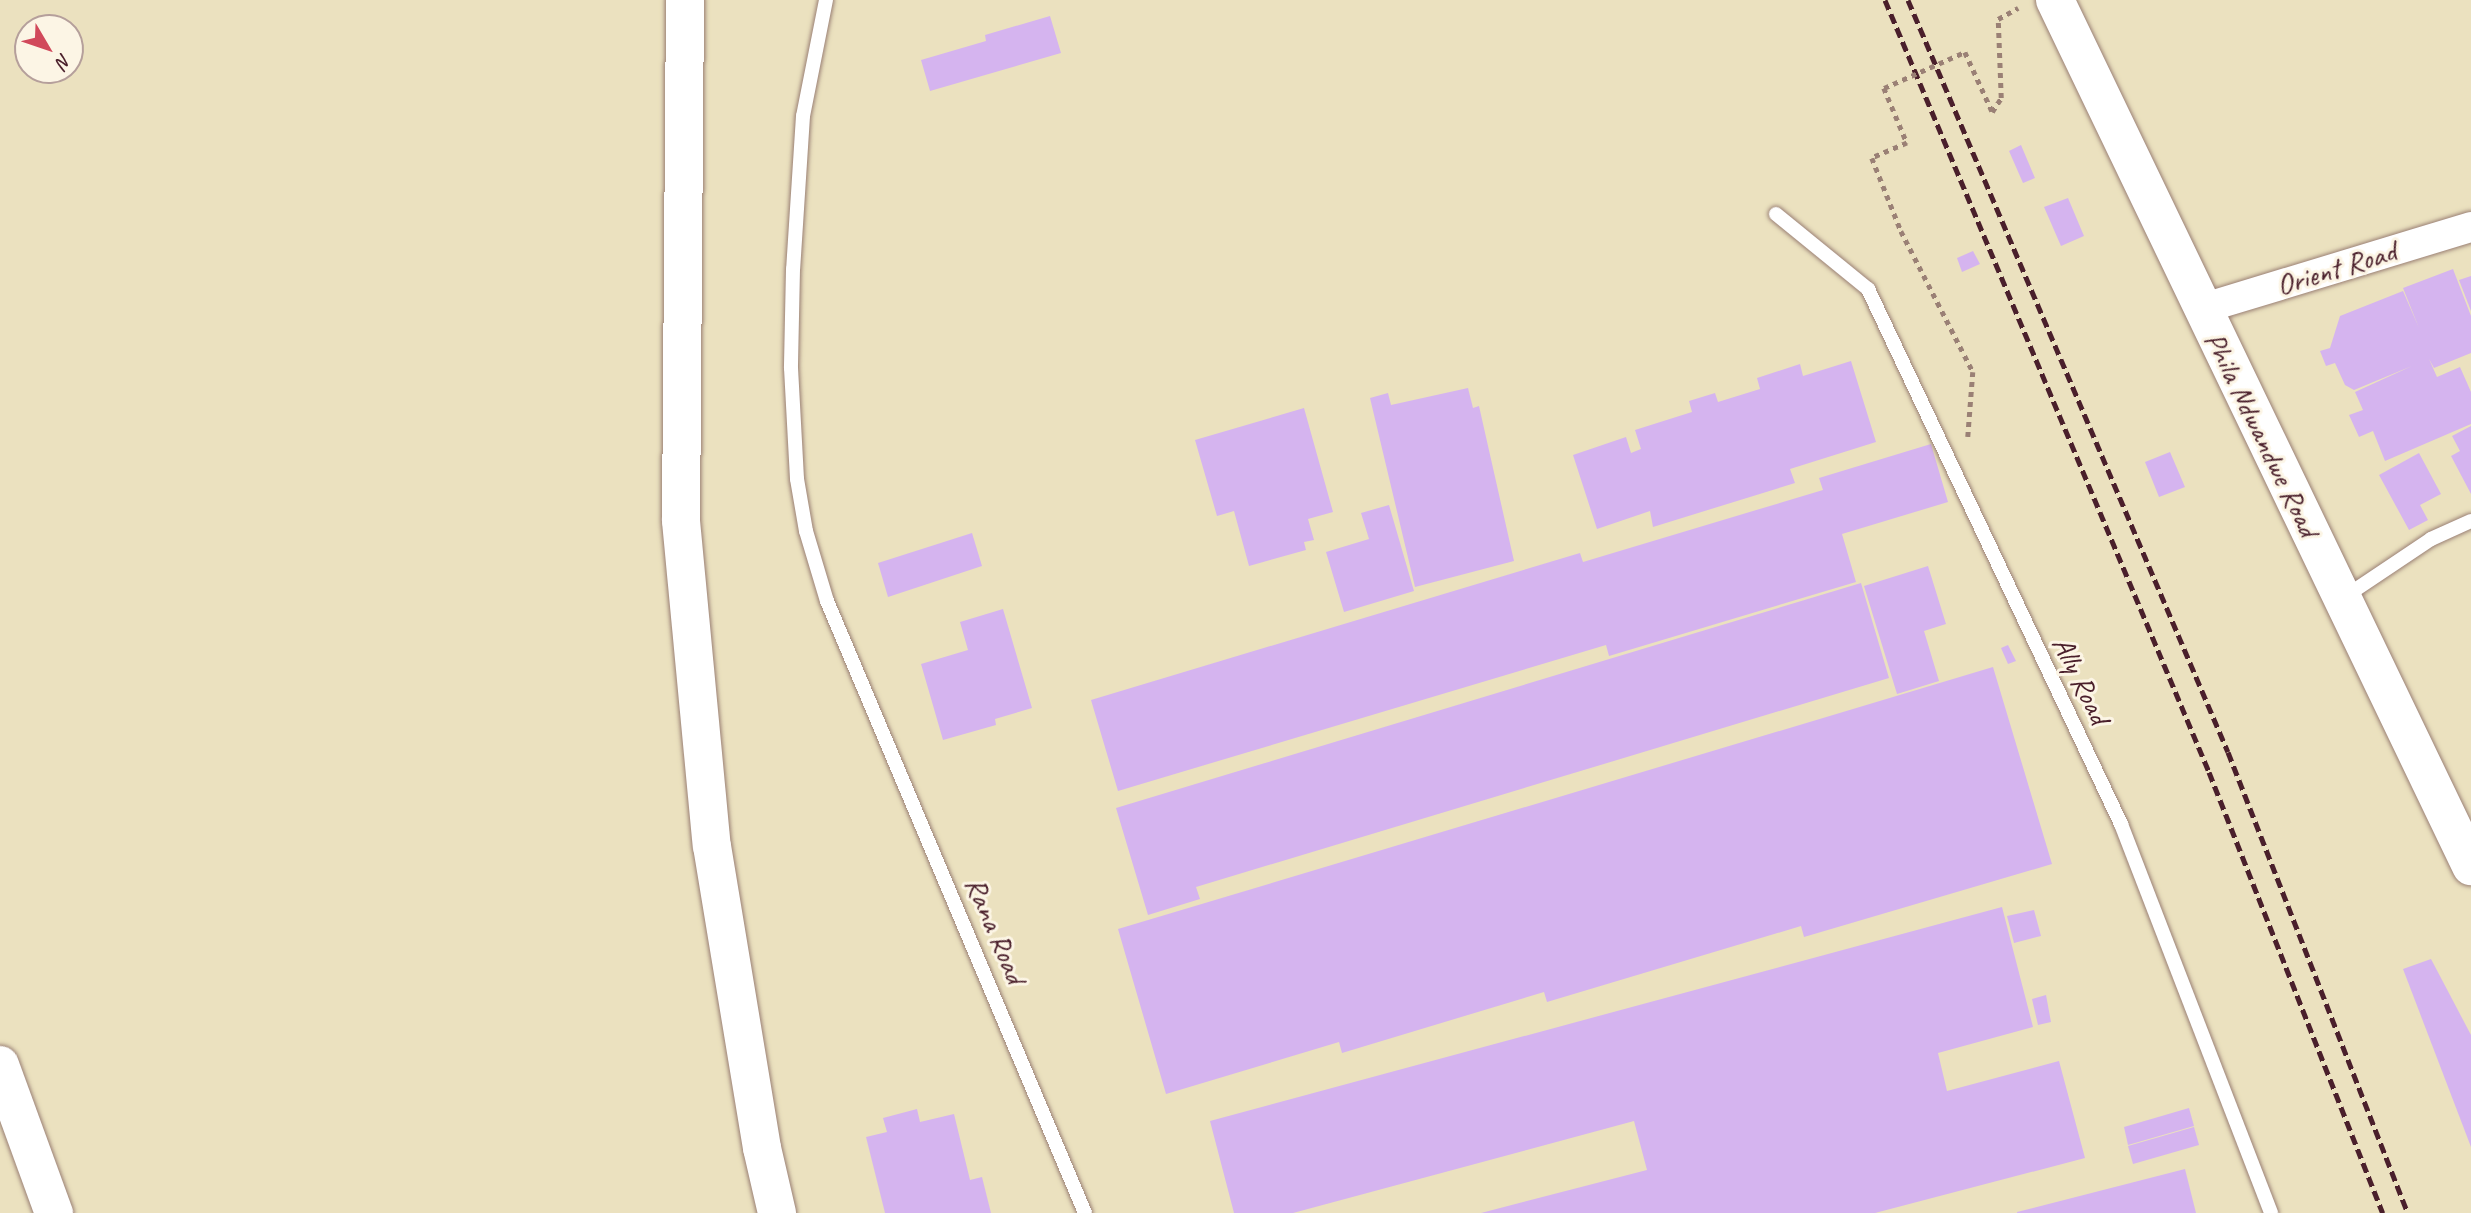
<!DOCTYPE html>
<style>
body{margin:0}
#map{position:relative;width:2471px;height:1213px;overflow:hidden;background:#ebe1bf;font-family:Caveat,sans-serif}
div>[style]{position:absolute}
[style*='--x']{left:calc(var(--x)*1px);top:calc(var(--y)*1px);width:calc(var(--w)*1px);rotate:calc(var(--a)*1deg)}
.building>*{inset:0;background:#d5b4ef}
.path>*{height:4.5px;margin-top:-2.25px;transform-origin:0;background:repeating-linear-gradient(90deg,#9a8075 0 5px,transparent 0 10px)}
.roads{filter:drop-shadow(0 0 2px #9a8075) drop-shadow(0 0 2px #9a8075)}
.lane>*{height:14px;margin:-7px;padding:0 7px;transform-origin:7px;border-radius:7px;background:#fff}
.street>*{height:30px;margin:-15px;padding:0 15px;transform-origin:15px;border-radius:15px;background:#fff}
.secondary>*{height:38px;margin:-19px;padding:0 19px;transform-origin:19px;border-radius:19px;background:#fff}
.primary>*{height:38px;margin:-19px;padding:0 19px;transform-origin:19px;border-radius:19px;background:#fff}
.highway>*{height:38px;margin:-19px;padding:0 19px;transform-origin:19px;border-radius:19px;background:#fff}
.rail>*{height:5px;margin-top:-2.5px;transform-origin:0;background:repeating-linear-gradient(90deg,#4a1f2b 0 10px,transparent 0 15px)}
.path-bridge>*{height:4.5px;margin-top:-2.25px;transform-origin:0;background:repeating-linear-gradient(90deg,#9a8075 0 5px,transparent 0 10px)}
span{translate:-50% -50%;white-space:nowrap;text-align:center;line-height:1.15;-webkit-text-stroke:6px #fcf5e5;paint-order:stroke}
.street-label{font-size:30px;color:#4a1f2b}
.north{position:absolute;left:14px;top:14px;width:70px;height:70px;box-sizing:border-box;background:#fcf5e5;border:2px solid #b59f9b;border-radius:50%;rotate:129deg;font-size:19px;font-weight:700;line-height:28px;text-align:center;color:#4a1f2b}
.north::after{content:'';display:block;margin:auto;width:24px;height:32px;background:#d1495b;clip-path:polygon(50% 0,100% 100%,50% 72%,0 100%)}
</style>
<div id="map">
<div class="building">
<div style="clip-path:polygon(1050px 16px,1061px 53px,930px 91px,921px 60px,986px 41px,985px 35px)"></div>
<div style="clip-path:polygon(2021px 145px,2035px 178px,2023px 183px,2009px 151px)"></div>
<div style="clip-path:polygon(2068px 198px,2084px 236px,2061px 246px,2044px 207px)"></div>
<div style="clip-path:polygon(1973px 251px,1980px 264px,1962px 272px,1957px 258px)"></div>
<div style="clip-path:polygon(2453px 269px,2471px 316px,2471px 353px,2434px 368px,2429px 359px,2437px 377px,2460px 367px,2471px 392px,2471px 424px,2385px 461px,2373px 431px,2359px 437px,2349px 415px,2363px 410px,2355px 392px,2412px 366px,2354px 390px,2345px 385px,2335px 363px,2326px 366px,2320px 351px,2330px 348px,2340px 316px,2403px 291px,2419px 328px,2403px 288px)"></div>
<div style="clip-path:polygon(2471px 276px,2471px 311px,2459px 280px)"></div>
<div style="clip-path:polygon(1851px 361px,1876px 442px,1790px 469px,1795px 483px,1653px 527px,1650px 511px,1597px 529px,1573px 455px,1626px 437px,1631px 453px,1641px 449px,1635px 430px,1692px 412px,1689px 401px,1715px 393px,1718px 402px,1760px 389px,1757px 378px,1800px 364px,1803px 376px)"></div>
<div style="clip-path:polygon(1468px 388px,1473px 408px,1479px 406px,1514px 561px,1415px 587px,1370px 398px,1388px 393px,1391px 405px)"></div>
<div style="clip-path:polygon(1304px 408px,1333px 512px,1308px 519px,1314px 540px,1304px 542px,1306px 550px,1249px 566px,1234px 511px,1217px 516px,1195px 440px)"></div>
<div style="clip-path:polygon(2471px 426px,2471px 494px,2451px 456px,2460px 451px,2452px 436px)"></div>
<div style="clip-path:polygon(1931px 444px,1948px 502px,1842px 534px,1856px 582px,1609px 656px,1606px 645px,1118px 791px,1091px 700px,1580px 553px,1583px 562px,1823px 490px,1819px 478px)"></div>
<div style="clip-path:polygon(2170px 452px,2185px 487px,2159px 497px,2145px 462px)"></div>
<div style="clip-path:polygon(2419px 453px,2441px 494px,2420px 505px,2428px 520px,2409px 530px,2379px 475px)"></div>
<div style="clip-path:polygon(1389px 505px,1414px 591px,1344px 612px,1326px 552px,1369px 539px,1361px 513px)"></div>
<div style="clip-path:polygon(972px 533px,982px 566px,888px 597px,878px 563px)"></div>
<div style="clip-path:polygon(1928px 566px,1946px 624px,1924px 631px,1939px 681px,1897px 694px,1864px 586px)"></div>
<div style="clip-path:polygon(1861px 583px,1889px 678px,1196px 887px,1200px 899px,1148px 915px,1116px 808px)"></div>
<div style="clip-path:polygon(1003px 609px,1032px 708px,995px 719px,996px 725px,943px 740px,921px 664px,968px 650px,960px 622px)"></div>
<div style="clip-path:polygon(2008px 645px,2016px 661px,2008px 664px,2001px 648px)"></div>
<div style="clip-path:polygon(1993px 667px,2052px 864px,1804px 937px,1801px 926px,1547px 1002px,1544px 992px,1342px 1053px,1339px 1042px,1166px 1094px,1118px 929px)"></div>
<div style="clip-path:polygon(2002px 907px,2033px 1027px,1938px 1053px,1947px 1091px,2059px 1061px,2085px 1158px,1875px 1213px,1481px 1213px,1647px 1170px,1634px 1121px,1293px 1213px,1234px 1213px,1210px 1121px)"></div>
<div style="clip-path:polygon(2034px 910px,2041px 936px,2014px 943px,2007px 916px)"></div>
<div style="clip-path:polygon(2431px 959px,2471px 1035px,2471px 1147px,2403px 969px)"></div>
<div style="clip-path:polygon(2046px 995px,2051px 1022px,2038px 1025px,2032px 999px)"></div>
<div style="clip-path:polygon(2189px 1108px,2194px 1126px,2128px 1145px,2124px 1127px)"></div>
<div style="clip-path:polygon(917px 1109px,920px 1122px,954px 1114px,970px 1180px,982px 1177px,991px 1213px,885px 1213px,866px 1137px,887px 1132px,883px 1118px)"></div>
<div style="clip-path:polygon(2194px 1127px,2199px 1145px,2133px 1164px,2128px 1146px)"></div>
<div style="clip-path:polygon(2185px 1169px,2196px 1213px,2017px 1213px,2017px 1212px)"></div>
</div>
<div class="path">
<div style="--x:1965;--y:52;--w:65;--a:65.4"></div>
<div style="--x:1884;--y:88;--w:60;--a:67.3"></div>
<div style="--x:1907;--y:143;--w:38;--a:157"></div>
<div style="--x:1872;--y:158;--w:79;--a:68.3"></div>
<div style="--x:1901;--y:231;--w:158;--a:62.9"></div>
<div style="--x:1973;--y:372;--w:65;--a:94.4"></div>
<div style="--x:1992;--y:112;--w:17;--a:-57"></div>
<div style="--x:2001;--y:98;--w:79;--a:-92.2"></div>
<div style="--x:1998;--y:19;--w:23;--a:-29"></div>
</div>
<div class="roads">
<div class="lane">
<div style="--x:826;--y:0;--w:118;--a:101.2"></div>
<div style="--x:803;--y:116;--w:153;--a:93.7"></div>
<div style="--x:793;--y:269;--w:99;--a:91.2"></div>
<div style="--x:791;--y:368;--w:111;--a:86.9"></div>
<div style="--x:797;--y:479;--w:53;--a:80.2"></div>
<div style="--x:806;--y:531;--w:73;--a:73.3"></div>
<div style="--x:827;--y:601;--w:664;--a:67.14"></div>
<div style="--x:1776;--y:214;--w:119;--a:39.2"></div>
<div style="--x:1868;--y:289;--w:592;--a:64.69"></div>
<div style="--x:2121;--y:824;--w:417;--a:68.9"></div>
<div style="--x:2343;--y:598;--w:106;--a:-33.8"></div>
<div style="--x:2431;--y:539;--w:44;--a:-24.2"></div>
</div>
<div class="street">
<div style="--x:2201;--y:309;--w:282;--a:-16.9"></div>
</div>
<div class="secondary">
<div style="--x:2055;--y:0;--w:961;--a:64.34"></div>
</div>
<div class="primary">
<div style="--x:685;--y:0;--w:521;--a:90.44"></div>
<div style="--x:681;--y:521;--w:326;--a:84.6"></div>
<div style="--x:712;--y:846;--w:306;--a:80.6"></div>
<div style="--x:762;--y:1148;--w:67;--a:77"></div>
</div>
<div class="highway">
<div style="--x:0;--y:1065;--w:158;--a:70"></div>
</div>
</div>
<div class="rail">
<div style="--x:1885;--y:0;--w:837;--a:67.23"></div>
<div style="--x:2209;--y:772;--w:474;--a:68.5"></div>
<div style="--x:1908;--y:0;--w:817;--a:66.95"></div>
<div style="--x:2228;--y:752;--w:495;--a:68.7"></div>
</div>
<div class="path-bridge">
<div style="--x:1884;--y:88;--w:89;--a:-24"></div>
</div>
<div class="street-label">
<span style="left:2336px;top:268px;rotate:-17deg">Orient Road</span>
<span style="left:2262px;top:434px;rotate:64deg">Phila Ndwandwe Road</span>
<span style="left:2081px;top:680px;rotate:64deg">Ally Road</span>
<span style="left:996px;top:930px;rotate:67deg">Rana Road</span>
</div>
<div class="north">N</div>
</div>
